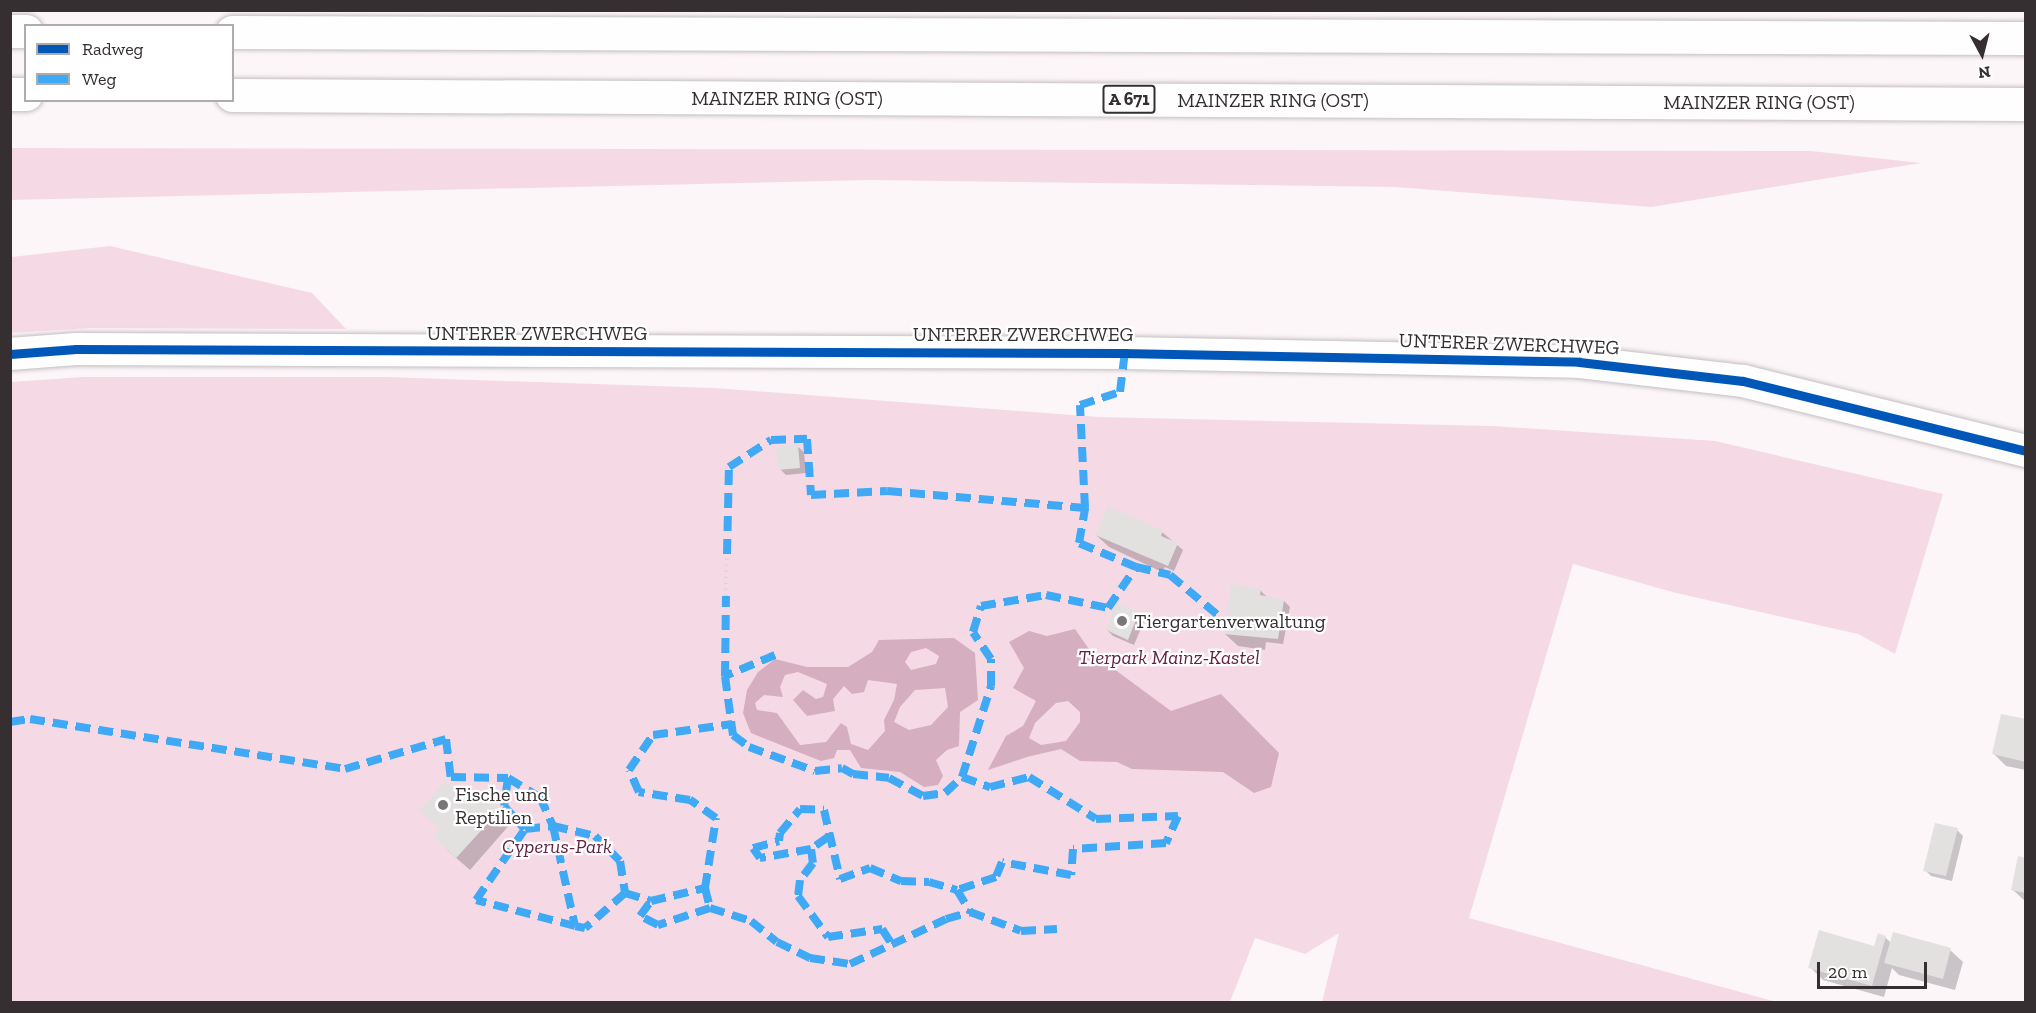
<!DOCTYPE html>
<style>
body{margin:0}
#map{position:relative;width:2036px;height:1013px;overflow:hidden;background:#fcf6f9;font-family:"Zilla Slab",serif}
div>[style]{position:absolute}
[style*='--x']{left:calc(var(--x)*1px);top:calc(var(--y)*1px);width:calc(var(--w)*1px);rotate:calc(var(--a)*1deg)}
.green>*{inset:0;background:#f5dae6}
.water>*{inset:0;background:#d5aebf}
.shadow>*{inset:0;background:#0003}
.building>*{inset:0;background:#e2e1e0}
.path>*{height:4px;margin-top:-2px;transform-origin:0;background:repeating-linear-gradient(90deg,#dad6d7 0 1.5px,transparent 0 6px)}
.roads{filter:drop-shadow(0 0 2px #c4bfc1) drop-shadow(0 0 2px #c4bfc1)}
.street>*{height:32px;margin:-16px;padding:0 16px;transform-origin:16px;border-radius:16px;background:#fffefe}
.highway>*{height:33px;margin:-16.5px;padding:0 16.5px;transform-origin:16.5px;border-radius:16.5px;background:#fffefe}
.quiet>*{height:8px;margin-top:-4px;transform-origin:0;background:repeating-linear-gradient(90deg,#3fa9f5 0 15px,transparent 0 23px)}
.cycleway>*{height:9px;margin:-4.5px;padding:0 4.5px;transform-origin:4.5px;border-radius:4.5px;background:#0057b8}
.dots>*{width:16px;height:16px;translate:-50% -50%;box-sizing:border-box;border:3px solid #fff;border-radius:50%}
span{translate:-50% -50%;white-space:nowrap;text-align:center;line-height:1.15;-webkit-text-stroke:4.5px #fff;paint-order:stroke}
.shield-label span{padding:2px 4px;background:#fff;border:2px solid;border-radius:4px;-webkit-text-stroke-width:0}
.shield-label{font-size:18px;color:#352f32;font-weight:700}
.street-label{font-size:20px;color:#352f32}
.poi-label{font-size:20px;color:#352f32}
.left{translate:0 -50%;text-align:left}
.park-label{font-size:20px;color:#632243;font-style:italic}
.frame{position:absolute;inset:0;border:12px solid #352f32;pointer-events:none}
.legend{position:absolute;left:24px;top:24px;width:210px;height:78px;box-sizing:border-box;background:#fff;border:2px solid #aeacad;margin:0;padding:8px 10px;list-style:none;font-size:18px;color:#352f32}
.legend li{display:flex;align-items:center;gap:12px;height:30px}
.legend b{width:30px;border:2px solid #aeacad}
.north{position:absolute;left:1952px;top:24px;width:60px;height:60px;-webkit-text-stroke:4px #fff;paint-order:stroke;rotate:173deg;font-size:16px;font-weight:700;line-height:24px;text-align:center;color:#352f32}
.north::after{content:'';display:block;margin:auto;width:21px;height:27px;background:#352f32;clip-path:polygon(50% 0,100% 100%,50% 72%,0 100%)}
.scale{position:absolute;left:1817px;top:962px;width:110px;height:27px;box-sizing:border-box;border:3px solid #352f32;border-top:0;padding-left:8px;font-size:18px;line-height:21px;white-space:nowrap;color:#352f32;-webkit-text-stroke:4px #fff;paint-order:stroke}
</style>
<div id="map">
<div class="green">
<div style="clip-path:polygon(11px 148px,1811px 151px,1921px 163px,1651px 207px,1395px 187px,869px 180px,11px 200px)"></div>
<div style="clip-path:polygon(110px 246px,312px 293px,346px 329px,91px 328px,11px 333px,11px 257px)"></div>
<div style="clip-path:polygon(83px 377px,387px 377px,714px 388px,1099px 417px,1493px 426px,1715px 441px,1943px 494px,1895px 654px,1858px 634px,1676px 593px,1573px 564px,1469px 918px,1777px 1002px,1322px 1002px,1339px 933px,1305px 954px,1255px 938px,1230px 1002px,11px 1002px,11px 382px)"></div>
</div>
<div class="water">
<div style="clip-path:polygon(evenodd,1075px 629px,1091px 652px,1171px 711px,1221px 694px,1279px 753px,1271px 787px,1254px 793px,1223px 772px,1132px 769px,1117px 762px,1080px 761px,1061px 749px,1027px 757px,988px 770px,1006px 736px,1023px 726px,1036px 701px,1013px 688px,1024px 668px,1009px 642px,1029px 631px,1047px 636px,1075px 629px,1068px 701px,1080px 712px,1080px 722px,1066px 741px,1041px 745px,1029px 738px,1035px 723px,1056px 703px,1068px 701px)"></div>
<div style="clip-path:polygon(evenodd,954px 638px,975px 653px,978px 700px,960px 712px,959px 746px,947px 750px,936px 760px,943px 776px,938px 785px,924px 787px,900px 772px,861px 768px,850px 750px,837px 750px,834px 758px,821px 761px,751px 733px,743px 713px,747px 690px,758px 672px,775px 659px,807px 667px,848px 667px,872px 652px,879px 640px,954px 638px,926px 648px,939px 656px,936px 664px,911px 670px,905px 662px,911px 652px,926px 648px,954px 638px,798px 672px,827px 684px,823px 697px,816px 699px,803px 690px,793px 700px,807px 716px,835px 711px,833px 699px,844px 686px,852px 694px,864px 692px,868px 680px,897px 684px,894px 700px,884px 720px,885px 731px,868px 750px,851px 744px,847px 727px,841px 723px,826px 742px,800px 745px,777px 713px,757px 710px,755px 703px,764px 695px,783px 697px,780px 687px,785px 675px,798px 672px,954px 638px,945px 688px,948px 707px,931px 725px,909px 730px,894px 722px,900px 707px,915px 690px,945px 688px)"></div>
</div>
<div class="shadow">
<div style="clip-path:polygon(797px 446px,804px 452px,806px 473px,786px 475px,780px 469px)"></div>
<div style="clip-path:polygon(1162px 532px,1183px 550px,1174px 571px,1165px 567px,1162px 572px,1109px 547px,1096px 535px)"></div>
<div style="clip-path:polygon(1260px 590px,1269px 599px,1284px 601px,1290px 607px,1283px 644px,1266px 642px,1265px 650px,1238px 646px,1225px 634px)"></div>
<div style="clip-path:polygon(1117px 605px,1139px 613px,1145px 619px,1134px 645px,1113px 636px,1107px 630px)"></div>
<div style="clip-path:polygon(2026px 721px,2026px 770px,2006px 766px,1994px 754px)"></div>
<div style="clip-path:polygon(467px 801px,499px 811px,511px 823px,470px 870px,447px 850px)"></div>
<div style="clip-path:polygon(1957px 830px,1963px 836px,1952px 881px,1931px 876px,1925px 870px)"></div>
<div style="clip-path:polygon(2026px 859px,2026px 902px,2013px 890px)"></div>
<div style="clip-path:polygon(1885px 937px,1891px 943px,1950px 950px,1963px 962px,1955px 990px,1899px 975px,1892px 968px,1884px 997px,1823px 980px,1810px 967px,1875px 948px)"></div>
</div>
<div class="building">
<div style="clip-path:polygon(798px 445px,800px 468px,778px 470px,776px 447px)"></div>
<div style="clip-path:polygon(1108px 506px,1163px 531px,1161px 536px,1178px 543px,1168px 566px,1095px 535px)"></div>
<div style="clip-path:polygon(1231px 584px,1261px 589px,1260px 595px,1284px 600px,1278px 639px,1224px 634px)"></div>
<div style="clip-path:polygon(1116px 603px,1139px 612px,1128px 640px,1106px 630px)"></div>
<div style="clip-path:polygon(2001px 714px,2026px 719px,2026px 762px,1992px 754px)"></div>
<div style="clip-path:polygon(446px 780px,467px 799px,476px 789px,500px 810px,456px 858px,433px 837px,440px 829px,419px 811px)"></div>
<div style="clip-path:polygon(1935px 823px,1958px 828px,1946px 876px,1923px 871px)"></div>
<div style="clip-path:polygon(2018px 856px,2026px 858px,2026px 893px,2011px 890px)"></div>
<div style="clip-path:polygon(1819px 930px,1874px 946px,1878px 933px,1886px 936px,1872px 986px,1808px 968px)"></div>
<div style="clip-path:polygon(1893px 932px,1951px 948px,1943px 979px,1884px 963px)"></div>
</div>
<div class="path">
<div style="--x:726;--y:596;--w:42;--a:-88.6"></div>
</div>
<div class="roads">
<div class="street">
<div style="--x:10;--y:354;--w:66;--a:-4.3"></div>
<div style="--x:76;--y:349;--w:1049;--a:0.22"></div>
<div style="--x:1125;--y:353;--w:454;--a:1.1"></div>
<div style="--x:1579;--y:362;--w:165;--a:6.6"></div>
<div style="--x:1743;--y:381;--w:292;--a:13.9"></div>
</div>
<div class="highway">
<div style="--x:10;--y:31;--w:16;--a:0"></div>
<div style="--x:232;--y:32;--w:1794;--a:0.19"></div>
<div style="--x:10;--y:94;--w:16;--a:0"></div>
<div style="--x:232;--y:95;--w:1794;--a:0.29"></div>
</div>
</div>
<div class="quiet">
<div style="--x:727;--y:554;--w:87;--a:-88.7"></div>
<div style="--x:729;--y:467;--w:50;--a:-32.7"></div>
<div style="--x:771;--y:440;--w:36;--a:-2"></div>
<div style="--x:807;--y:439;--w:56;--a:85.9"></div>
<div style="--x:811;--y:495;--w:76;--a:-3"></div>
<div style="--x:887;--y:491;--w:199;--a:4.9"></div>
<div style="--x:1136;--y:567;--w:35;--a:13"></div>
<div style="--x:1170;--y:575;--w:65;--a:40"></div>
<div style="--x:775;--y:655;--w:54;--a:157.2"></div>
<div style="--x:725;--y:676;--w:60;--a:82.3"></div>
<div style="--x:733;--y:735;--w:20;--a:37"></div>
<div style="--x:749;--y:747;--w:70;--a:20"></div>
<div style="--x:815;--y:771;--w:27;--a:-6"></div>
<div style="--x:842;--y:768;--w:13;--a:29"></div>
<div style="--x:853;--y:774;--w:36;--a:6"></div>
<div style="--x:889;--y:778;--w:38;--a:28"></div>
<div style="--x:923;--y:796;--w:22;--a:-8"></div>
<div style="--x:945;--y:793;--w:23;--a:-43"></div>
<div style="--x:962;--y:777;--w:96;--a:-72.3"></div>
<div style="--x:991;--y:686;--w:27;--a:-90"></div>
<div style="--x:991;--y:659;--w:32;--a:-124"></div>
<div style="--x:973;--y:632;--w:27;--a:-73"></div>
<div style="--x:981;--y:606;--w:66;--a:-9.6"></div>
<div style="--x:1046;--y:595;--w:63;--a:11.8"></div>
<div style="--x:1108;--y:608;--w:50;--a:-55.7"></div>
<div style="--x:1136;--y:567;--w:62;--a:-157.2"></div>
<div style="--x:1079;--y:543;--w:36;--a:-80"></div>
<div style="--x:1085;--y:508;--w:103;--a:-92.8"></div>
<div style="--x:1080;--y:405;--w:42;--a:-18"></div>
<div style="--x:1120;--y:392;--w:39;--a:-83"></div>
<div style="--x:725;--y:676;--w:80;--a:-89.3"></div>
<div style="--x:10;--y:722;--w:20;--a:-9"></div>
<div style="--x:30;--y:719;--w:319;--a:9"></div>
<div style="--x:345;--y:769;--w:105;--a:-16.5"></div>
<div style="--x:446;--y:739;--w:38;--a:83"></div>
<div style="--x:451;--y:777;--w:57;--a:1"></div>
<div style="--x:508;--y:778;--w:37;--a:31"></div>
<div style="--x:540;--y:797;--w:32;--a:66"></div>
<div style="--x:553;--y:826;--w:43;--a:13.4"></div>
<div style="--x:595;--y:836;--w:35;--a:45"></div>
<div style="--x:620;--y:861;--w:32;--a:81"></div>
<div style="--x:625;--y:893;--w:53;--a:138.8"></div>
<div style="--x:585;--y:928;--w:10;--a:-169"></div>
<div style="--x:575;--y:926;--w:102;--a:-165.3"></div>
<div style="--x:476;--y:900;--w:86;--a:-55.4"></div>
<div style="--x:525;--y:829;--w:28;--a:-6"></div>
<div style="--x:553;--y:826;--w:102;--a:77.6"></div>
<div style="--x:962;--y:777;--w:30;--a:20"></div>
<div style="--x:990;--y:787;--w:40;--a:-14.4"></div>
<div style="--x:1029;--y:777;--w:79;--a:32.1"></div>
<div style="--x:1096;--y:819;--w:82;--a:-2.1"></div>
<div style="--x:1178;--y:816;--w:30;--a:114"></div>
<div style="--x:1166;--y:843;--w:93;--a:176.3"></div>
<div style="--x:1073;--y:849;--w:26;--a:94"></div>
<div style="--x:1071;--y:875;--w:70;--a:-169.3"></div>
<div style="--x:1002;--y:862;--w:16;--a:112"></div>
<div style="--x:996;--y:877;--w:41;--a:161.6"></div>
<div style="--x:957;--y:890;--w:26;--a:59"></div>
<div style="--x:508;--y:778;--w:28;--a:98"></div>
<div style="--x:504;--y:806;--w:31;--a:48"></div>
<div style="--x:828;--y:837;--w:21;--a:145"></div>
<div style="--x:811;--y:849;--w:52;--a:170"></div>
<div style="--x:760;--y:858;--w:12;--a:-125"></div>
<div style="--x:753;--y:848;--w:27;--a:-15"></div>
<div style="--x:779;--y:841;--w:8;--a:-83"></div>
<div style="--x:780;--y:833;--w:31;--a:-50"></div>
<div style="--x:800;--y:809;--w:24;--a:2"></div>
<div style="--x:824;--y:810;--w:71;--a:76.9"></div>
<div style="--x:840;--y:879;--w:32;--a:-20"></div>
<div style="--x:870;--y:868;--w:34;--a:23"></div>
<div style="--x:901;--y:881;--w:28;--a:2"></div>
<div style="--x:929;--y:882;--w:29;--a:16"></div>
<div style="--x:811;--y:849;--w:14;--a:82"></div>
<div style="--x:813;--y:863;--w:21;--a:127"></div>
<div style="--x:800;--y:880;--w:16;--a:97"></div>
<div style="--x:798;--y:896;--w:51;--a:53.8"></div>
<div style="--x:828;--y:937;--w:55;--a:-8.4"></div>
<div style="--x:882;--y:929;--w:20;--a:57"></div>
<div style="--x:705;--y:888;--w:71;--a:-81.1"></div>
<div style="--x:716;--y:818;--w:32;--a:-145"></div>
<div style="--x:690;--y:800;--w:52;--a:-171.1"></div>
<div style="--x:639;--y:792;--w:24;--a:-114"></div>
<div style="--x:629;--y:770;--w:42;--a:-55.6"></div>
<div style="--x:653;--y:735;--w:80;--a:-7.9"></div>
<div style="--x:625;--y:893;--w:27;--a:17"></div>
<div style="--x:651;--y:901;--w:56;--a:-13.5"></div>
<div style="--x:705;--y:888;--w:21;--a:76"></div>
<div style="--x:710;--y:908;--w:55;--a:161.9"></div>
<div style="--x:658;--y:925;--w:20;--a:-153"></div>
<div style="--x:640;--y:916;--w:19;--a:-54"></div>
<div style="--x:710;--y:908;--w:43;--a:17.6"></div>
<div style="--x:751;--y:921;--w:33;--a:39"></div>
<div style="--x:777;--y:942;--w:37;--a:26"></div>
<div style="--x:810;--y:958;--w:40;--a:8.5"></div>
<div style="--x:850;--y:964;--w:106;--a:-25.1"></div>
<div style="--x:946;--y:919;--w:25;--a:-16"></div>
<div style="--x:970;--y:912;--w:54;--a:20.4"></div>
<div style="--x:1021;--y:931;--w:36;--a:-3"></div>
</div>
<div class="cycleway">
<div style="--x:10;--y:354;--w:66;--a:-4.3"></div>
<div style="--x:76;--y:349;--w:1049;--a:0.22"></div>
<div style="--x:1125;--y:353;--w:454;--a:1.1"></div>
<div style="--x:1579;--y:362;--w:165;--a:6.6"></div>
<div style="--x:1743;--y:381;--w:292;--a:13.9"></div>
</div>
<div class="dots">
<div style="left:1122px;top:621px;background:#7b7578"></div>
<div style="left:443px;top:805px;background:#7b7578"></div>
</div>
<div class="shield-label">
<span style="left:1129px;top:99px">A 671</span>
</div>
<div class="street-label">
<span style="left:787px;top:98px">MAINZER RING (OST)</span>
<span style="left:1273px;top:100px">MAINZER RING (OST)</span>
<span style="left:1759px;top:102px">MAINZER RING (OST)</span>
<span style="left:537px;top:333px">UNTERER ZWERCHWEG</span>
<span style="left:1023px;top:334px">UNTERER ZWERCHWEG</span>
<span style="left:1509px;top:344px;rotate:2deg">UNTERER ZWERCHWEG</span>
</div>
<div class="poi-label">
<span class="left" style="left:1134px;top:621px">Tiergartenverwaltung</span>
<span class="left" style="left:455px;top:806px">Fische und<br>Reptilien</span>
</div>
<div class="park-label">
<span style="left:1169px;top:657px">Tierpark Mainz-Kastel</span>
<span style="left:557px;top:846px">Cyperus-Park</span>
</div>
<div class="frame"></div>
<ul class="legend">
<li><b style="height:8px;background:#0057b8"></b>Radweg</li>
<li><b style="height:8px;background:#3fa9f5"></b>Weg</li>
</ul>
<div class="north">N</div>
<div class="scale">20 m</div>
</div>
